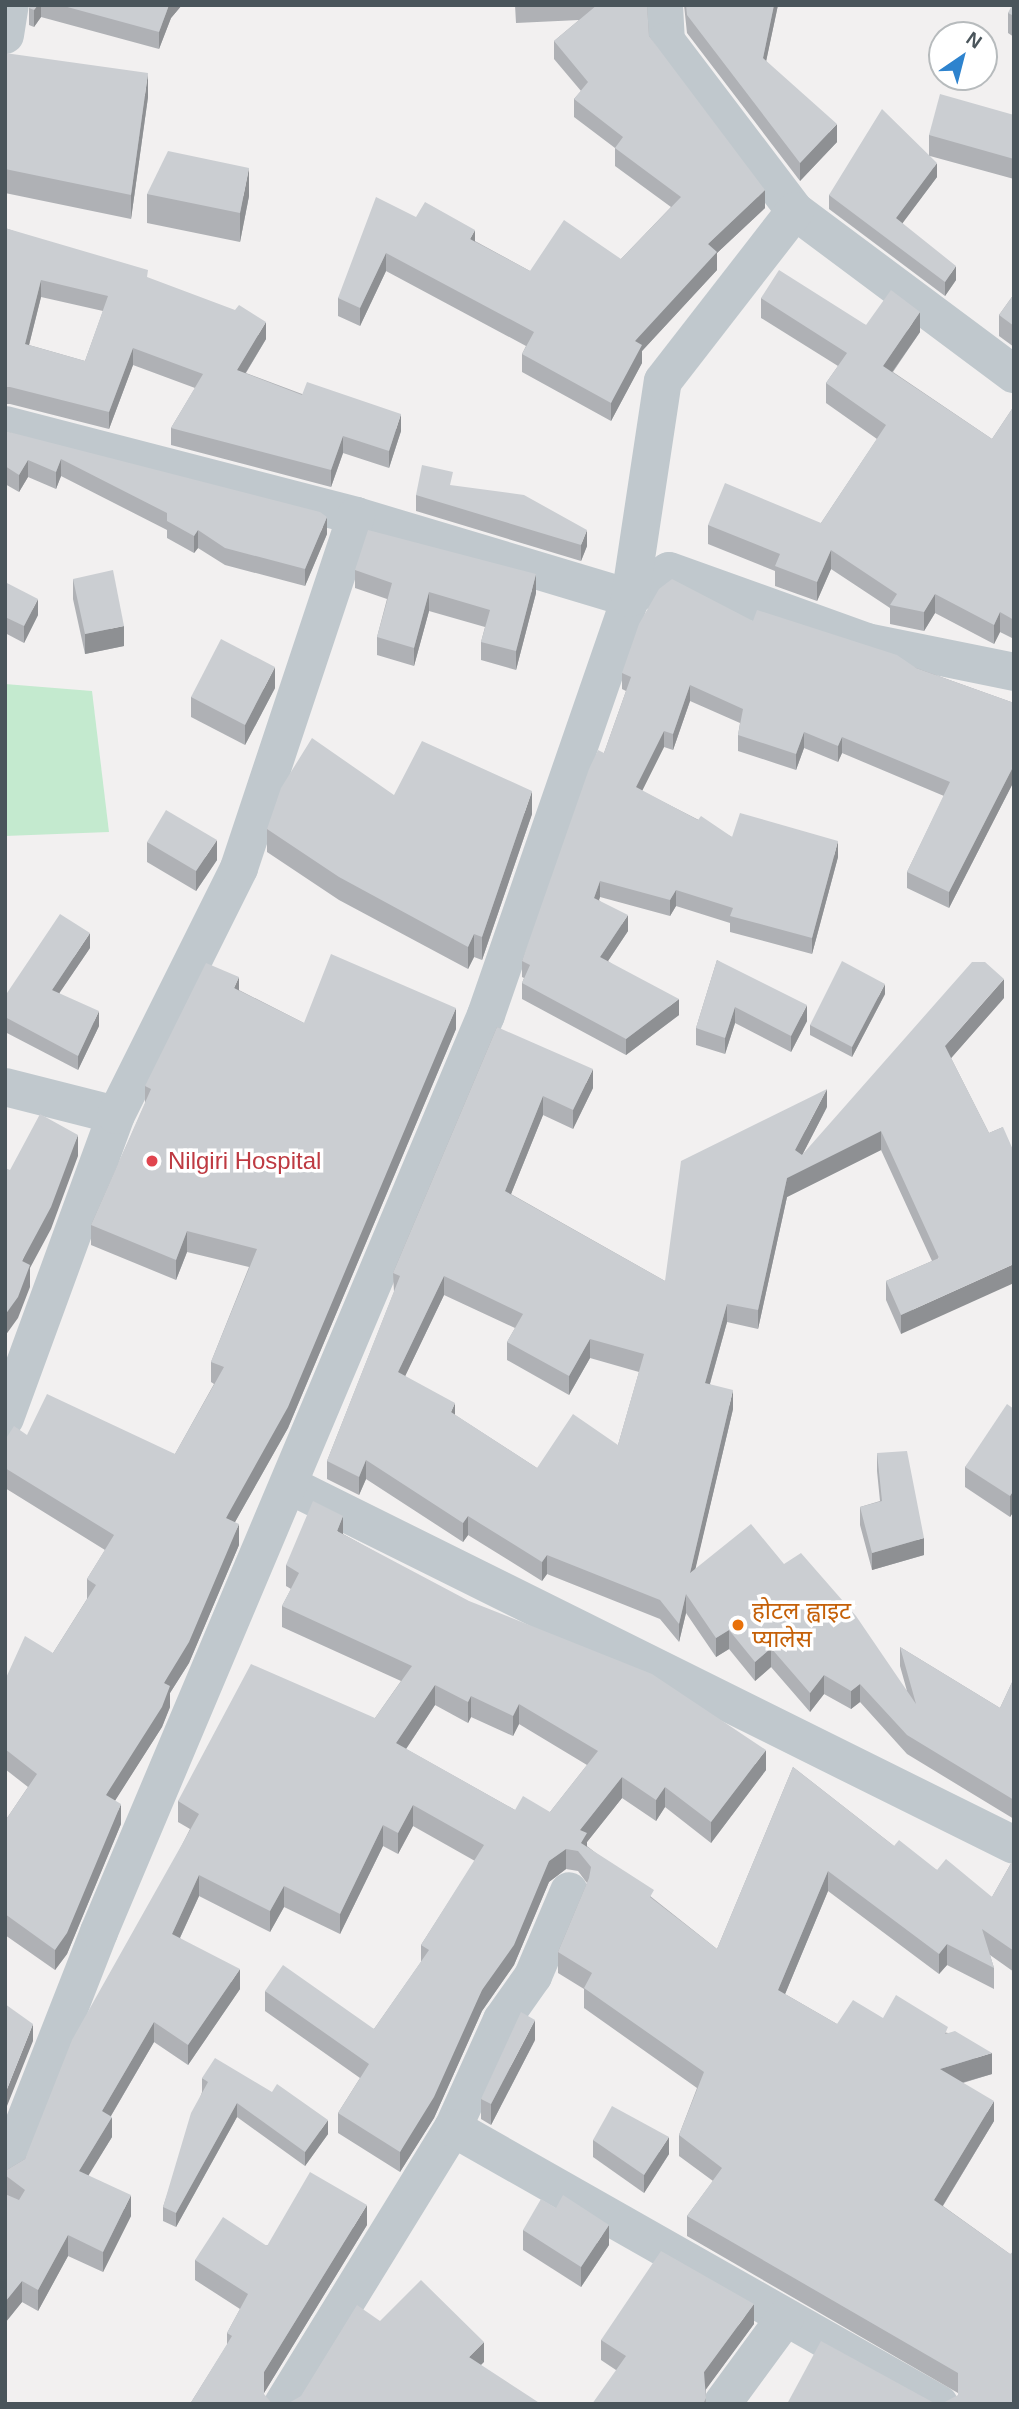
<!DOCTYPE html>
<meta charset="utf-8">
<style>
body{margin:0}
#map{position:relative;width:1019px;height:2409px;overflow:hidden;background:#f2f0f0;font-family:Arial,"Noto Sans Devanagari",sans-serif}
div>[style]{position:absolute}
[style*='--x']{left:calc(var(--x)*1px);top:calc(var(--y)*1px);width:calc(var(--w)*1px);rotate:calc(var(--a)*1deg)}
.green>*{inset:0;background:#c4eacf}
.minor>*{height:38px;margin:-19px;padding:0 19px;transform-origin:19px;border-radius:19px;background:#c0c8cd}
.wall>*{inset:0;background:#afb1b5}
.shaded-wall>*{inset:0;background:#8e9093}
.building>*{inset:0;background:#cbced2}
.dots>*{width:19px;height:19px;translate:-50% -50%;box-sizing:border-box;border:4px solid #fff;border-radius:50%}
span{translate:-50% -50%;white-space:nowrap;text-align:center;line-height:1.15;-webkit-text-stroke:7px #fff;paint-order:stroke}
.health-label{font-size:24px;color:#be3a42}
.left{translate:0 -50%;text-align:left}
.food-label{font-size:24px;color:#c56008}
.frame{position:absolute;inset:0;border:7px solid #4a555b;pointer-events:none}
.north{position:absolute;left:928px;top:21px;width:70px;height:70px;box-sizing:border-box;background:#fff;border:2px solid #b7bbbd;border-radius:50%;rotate:35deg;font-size:19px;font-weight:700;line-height:28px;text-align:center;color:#4a555b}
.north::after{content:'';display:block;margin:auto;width:24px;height:32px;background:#2e83ce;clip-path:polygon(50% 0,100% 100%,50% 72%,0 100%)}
</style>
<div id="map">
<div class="green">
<div style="clip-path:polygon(5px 684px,92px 691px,109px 832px,5px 836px)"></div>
</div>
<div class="minor">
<div style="--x:664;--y:5;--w:36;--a:87"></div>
<div style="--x:666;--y:41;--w:213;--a:52.8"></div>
<div style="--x:795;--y:211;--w:273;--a:36.7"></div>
<div style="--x:5;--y:35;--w:30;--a:-81"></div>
<div style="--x:5;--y:425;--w:363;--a:14.5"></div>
<div style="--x:356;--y:516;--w:286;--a:16.7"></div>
<div style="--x:630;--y:598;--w:47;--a:-34.7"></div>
<div style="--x:669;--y:571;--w:210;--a:19.7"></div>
<div style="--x:867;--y:642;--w:150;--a:11.5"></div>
<div style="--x:5;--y:1087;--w:114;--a:14.2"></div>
<div style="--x:116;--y:1115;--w:323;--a:110.1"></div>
<div style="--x:116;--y:1115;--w:276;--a:-63.5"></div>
<div style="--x:239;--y:868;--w:371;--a:-71.6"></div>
<div style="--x:289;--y:1485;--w:809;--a:26.41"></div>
<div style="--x:453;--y:2128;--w:119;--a:-65.6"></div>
<div style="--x:502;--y:2020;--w:54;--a:-54.8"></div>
<div style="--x:533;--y:1976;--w:92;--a:-67"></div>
<div style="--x:5;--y:2172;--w:258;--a:-68.6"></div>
<div style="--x:99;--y:1932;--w:995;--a:-67.12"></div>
<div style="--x:486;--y:1015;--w:441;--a:-70.9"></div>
<div style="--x:630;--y:598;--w:219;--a:-81.4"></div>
<div style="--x:663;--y:381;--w:215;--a:-52.2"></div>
<div style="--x:283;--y:2404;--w:324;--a:-58.4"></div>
<div style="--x:453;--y:2128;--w:559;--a:29.59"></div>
<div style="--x:722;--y:2404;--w:107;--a:-53.8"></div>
</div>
<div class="wall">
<div style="clip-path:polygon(29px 5px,182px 5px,171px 18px,159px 49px,41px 17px,34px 27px,29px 25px)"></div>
<div style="clip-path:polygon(506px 5px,647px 5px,649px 36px,765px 208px,717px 253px,717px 270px,642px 351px,642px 363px,611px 421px,522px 372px,522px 354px,526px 346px,386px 271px,360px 326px,338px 316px,338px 298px,416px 217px,475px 241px,530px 271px,621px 259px,671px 207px,615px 166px,615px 148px,574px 117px,574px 99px,581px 91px,554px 59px,554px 41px,579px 20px,516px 23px,515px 5px)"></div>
<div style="clip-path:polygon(684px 5px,778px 5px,766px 61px,837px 142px,800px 181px,687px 33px)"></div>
<div style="clip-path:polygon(1014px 5px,1014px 37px,1008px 33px,1008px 13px)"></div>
<div style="clip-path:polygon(5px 53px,148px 97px,131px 219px,5px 193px)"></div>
<div style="clip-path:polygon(1014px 115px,1014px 179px,930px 156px,937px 177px,902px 223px,956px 280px,945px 296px,829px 209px,829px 195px,929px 155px,929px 135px)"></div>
<div style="clip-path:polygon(147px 194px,249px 196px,240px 242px,147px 223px)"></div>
<div style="clip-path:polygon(evenodd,5px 228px,148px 278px,266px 339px,246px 373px,401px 431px,389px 468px,343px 453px,331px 487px,171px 445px,171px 428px,195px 388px,133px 365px,109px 429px,10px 404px,5px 404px,5px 228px,41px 297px,103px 311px,85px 361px,29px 345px,41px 297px)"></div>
<div style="clip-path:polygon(1014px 294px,1014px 347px,999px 336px,999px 315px)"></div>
<div style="clip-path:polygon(761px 298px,866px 325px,920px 332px,893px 372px,992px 439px,1014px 406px,1014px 639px,1000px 632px,994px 644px,935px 613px,924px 631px,890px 624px,890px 608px,831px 569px,817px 601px,775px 586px,775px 571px,708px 544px,708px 525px,821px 523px,877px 439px,826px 403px,826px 383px,838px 366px,761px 318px)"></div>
<div style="clip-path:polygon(5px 431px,327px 534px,305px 586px,225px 565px,198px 548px,194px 553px,167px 538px,167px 530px,61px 476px,56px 489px,28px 477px,19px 492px,5px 484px)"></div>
<div style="clip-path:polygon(453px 486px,587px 546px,581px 561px,416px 511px,416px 495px)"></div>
<div style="clip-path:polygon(355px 570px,536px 593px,516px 670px,481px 660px,481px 642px,485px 627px,429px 611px,414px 666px,377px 655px,377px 637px,387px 599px,355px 588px)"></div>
<div style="clip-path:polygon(73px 579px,124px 646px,85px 654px,73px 599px)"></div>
<div style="clip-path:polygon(5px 582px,38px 615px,24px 643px,5px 633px)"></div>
<div style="clip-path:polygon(753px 621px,916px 668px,1014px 703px,1014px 781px,949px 908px,907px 888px,907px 872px,944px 796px,842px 753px,838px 762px,804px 748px,796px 770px,738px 751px,738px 735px,740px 723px,690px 701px,673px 750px,664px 747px,642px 791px,732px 837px,838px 857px,812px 954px,730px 932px,730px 923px,676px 906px,670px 916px,600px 897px,599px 900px,628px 931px,608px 961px,679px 1015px,626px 1055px,522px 999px,522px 983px,524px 978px,522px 977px,522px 961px,604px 753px,626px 691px,622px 689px,622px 673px)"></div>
<div style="clip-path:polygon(275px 688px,245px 745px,191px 717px,191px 697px)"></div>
<div style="clip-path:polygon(394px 795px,532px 814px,482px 960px,474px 957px,468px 969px,339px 900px,267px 852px,267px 829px)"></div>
<div style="clip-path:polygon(147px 842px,217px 860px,196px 891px,147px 862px)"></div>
<div style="clip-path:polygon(90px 948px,59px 993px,99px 1026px,78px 1070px,5px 1032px,5px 996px)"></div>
<div style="clip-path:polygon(717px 960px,807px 1021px,791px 1052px,735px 1023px,725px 1054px,696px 1045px,696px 1028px)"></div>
<div style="clip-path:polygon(239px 990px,304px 1023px,456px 1029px,288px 1428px,235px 1522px,239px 1545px,189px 1663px,170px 1693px,170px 1707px,162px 1727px,115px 1800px,121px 1824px,67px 1954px,55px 1970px,5px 1935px,5px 1821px,28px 1787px,5px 1769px,5px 1680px,53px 1653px,87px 1599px,87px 1579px,105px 1550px,5px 1488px,5px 1440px,27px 1435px,175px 1454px,214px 1384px,211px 1382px,211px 1362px,249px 1267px,187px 1252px,176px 1280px,91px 1245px,91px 1225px,145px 1104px,145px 1086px)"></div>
<div style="clip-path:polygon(885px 994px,852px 1057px,810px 1035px,810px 1025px)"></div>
<div style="clip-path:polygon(evenodd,1004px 998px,951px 1058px,989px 1133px,1003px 1127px,901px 1334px,886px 1300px,886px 1281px,932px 1261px,881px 1150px,787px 1197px,758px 1329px,727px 1322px,710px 1384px,733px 1409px,695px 1569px,784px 1564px,907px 1691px,900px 1666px,900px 1647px,1000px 1708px,1014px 1678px,1014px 1819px,907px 1754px,860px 1702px,851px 1709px,824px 1694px,810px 1712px,771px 1667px,755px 1681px,729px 1649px,716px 1657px,686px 1613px,679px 1642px,660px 1619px,547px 1574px,542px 1581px,468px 1535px,463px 1542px,366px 1479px,359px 1495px,327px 1479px,327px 1461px,394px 1292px,393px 1273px,497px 1027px,593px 1088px,573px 1129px,543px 1115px,511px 1194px,665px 1281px,827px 1107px,802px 1155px,1004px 998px,444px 1295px,515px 1328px,507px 1342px,507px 1360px,569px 1395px,590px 1358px,639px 1372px,618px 1445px,537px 1468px,455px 1415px,405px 1376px,444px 1295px)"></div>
<div style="clip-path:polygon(1014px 1409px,1014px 1511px,1010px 1517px,965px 1487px,965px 1467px)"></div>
<div style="clip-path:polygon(877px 1453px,924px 1555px,872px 1570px,860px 1525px,860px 1507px,880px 1501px,877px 1471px)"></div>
<div style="clip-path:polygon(evenodd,343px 1534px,766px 1770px,711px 1843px,665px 1807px,656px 1821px,622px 1798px,587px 1842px,587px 1846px,717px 1949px,793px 1767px,894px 1846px,937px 1870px,992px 1897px,1014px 1858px,1014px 1972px,990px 1955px,994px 1968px,994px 1989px,947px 1965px,939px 1974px,828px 1891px,785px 1994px,837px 2024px,883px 2018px,948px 2033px,992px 2074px,963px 2083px,994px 2121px,943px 2206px,1010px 2254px,958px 2395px,958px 2393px,687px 2236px,687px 2216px,713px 2181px,679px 2156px,679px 2135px,697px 2088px,584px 2008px,584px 1989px,558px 1973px,558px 1952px,587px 1883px,578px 1871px,566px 1869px,549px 1882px,514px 1965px,482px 2011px,434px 2118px,400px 2172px,338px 2133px,338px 2113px,360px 2078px,265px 2011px,265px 1991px,374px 2029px,421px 1962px,421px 1945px,475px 1861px,413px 1826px,398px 1854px,383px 1846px,340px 1934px,284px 1907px,270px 1932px,199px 1896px,180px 1938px,240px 1989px,188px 2065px,154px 2042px,111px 2116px,112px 2137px,88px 2175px,131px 2216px,103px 2272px,68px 2256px,38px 2311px,22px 2302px,5px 2323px,5px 2171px,25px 2159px,190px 1829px,178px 1822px,178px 1801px,375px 1718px,401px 1681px,282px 1627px,282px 1606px,291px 1589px,286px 1586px,286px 1565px,343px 1534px,435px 1705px,468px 1723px,471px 1717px,513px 1736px,519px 1724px,587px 1765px,550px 1812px,515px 1810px,406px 1749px,435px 1705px)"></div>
<div style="clip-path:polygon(535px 2040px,491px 2125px,481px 2119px,481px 2099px)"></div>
<div style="clip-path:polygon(202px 2078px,328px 2134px,305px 2166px,237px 2117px,176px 2227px,163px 2221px,163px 2207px,202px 2092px)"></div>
<div style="clip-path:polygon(593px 2140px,669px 2154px,644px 2193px,593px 2157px)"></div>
<div style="clip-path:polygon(367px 2225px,264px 2393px,264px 2395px,272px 2403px,190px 2404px,227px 2345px,227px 2333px,240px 2309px,195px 2280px,195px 2260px)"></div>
<div style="clip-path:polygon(523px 2230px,609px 2245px,581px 2287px,523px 2250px)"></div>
<div style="clip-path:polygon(754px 2324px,706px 2389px,706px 2404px,616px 2370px,601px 2360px,601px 2340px)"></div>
</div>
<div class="shaded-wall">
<div style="clip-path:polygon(38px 5px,41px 5px,41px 17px,34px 27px,34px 10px)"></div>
<div style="clip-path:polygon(169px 5px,182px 5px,171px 18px,159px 49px,159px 32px)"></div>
<div style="clip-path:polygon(774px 5px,778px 5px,763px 76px,763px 58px)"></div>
<div style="clip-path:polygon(148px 73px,148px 97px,131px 219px,131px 195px)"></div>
<div style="clip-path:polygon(837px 124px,837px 142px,800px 181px,800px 163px)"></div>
<div style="clip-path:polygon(937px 163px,937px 177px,896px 232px,896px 218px)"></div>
<div style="clip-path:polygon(249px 168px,249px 196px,240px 242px,240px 213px)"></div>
<div style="clip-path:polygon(765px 190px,765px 208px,717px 253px,717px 270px,642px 351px,642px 363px,611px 421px,611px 403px,635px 341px,708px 244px)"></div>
<div style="clip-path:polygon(475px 230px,475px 248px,470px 239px)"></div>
<div style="clip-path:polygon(386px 253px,386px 271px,360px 326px,360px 308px)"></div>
<div style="clip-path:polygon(956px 266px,956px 280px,945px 296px,945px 282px)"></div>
<div style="clip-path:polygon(41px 280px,41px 297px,25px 361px,25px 344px)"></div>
<div style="clip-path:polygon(920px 312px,920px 332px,883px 385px,883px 366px)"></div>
<div style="clip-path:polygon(266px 322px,266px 339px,237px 387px,237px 370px)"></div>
<div style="clip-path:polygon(133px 348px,133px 365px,109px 429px,109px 412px)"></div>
<div style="clip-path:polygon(401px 414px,401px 431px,389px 468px,389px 451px)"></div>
<div style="clip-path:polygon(343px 436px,343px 453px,331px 487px,331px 470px)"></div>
<div style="clip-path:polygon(61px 459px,61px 476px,56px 489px,56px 472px)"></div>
<div style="clip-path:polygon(28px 460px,28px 477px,19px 492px,19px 475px)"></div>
<div style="clip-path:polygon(327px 517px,327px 534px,305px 586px,305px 569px)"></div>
<div style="clip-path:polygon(198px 530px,198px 548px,194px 553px,194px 536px)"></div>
<div style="clip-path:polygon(587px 530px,587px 546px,581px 561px,581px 545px)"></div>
<div style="clip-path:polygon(831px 550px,831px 569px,817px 601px,817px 582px)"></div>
<div style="clip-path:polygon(536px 574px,536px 593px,516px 670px,516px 651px)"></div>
<div style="clip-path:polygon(429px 592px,429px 611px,414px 666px,414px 648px)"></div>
<div style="clip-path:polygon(935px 594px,935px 613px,924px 631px,924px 612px)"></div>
<div style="clip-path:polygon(38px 599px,38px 615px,24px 643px,24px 626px)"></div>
<div style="clip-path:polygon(1000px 612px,1000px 632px,994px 644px,994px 625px)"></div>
<div style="clip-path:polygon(124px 626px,124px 646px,85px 654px,85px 634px)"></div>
<div style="clip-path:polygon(275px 667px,275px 688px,245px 745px,245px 725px)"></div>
<div style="clip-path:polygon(690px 685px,690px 701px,673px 750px,673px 734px)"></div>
<div style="clip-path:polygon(664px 731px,664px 747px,636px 803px,636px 787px)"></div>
<div style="clip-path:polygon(804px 732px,804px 748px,796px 770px,796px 754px)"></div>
<div style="clip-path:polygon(842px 737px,842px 753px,838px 762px,838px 746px)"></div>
<div style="clip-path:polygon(1014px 765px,1014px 781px,949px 908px,949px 892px)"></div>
<div style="clip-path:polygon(532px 791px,532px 814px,482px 960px,482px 937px)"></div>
<div style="clip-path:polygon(217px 840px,217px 860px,196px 891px,196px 871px)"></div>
<div style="clip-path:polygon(838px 841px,838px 857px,812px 954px,812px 938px)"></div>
<div style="clip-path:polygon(600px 881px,600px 897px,594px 914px,594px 898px)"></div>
<div style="clip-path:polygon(676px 890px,676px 906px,670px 916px,670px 900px)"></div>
<div style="clip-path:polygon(628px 915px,628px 931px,600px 973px,600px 957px)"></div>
<div style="clip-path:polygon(90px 933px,90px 948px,52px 1004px,52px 990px)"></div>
<div style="clip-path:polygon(474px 934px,474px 957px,468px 969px,468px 947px)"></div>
<div style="clip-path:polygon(239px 977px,239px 997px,234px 988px)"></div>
<div style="clip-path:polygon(1004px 979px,1004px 998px,945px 1065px,945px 1046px)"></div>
<div style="clip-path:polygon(885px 984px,885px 994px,852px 1057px,852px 1047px)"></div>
<div style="clip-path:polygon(679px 999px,679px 1015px,626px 1055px,626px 1039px)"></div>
<div style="clip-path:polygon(807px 1005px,807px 1021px,791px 1052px,791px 1036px)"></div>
<div style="clip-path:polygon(735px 1007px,735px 1023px,725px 1054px,725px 1038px)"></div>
<div style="clip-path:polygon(456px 1008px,456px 1029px,288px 1428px,226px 1538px,226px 1518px)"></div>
<div style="clip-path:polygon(99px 1011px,99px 1026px,78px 1070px,78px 1056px)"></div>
<div style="clip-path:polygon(593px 1069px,593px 1088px,573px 1129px,573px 1110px)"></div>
<div style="clip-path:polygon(827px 1089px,827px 1107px,795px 1169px,795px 1150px)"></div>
<div style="clip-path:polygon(543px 1096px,543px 1115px,505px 1209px,505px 1191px)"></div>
<div style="clip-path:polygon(881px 1131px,881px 1150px,787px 1197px,758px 1329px,758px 1310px,787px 1178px)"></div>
<div style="clip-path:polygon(78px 1135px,78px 1156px,51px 1229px,30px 1268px,30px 1287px,18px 1318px,5px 1336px,5px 1315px,22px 1261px)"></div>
<div style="clip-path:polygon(187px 1231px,187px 1252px,176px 1280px,176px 1260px)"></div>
<div style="clip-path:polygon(1014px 1264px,1014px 1283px,901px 1334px,901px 1315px)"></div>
<div style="clip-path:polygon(444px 1276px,444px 1295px,398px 1391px,398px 1372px)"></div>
<div style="clip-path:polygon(727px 1304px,727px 1322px,705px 1401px,705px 1383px)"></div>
<div style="clip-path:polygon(590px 1339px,590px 1358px,569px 1395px,569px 1376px)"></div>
<div style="clip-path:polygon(733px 1390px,733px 1409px,690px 1592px,690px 1573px)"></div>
<div style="clip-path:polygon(455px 1403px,455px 1422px,451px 1412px)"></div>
<div style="clip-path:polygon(366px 1460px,366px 1479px,359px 1495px,359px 1477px)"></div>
<div style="clip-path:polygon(1014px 1490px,1014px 1511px,1010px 1517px,1010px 1496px)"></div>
<div style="clip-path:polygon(343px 1516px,343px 1536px,337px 1531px)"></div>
<div style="clip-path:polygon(468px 1516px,468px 1535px,463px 1542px,463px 1523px)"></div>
<div style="clip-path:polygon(239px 1524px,239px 1545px,189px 1663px,170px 1693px,170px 1707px,162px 1727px,106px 1815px,106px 1795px,164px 1683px)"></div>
<div style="clip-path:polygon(924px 1538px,924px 1555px,872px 1570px,872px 1553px)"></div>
<div style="clip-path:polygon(547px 1555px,547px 1574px,542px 1581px,542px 1562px)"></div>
<div style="clip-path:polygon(686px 1594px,686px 1613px,679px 1642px,679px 1624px)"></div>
<div style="clip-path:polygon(729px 1630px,729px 1649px,716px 1657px,716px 1638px)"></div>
<div style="clip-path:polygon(771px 1648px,771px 1667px,755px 1681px,755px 1662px)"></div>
<div style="clip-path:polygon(824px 1675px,824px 1694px,810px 1712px,810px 1693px)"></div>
<div style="clip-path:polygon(860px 1684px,860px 1702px,851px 1709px,851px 1691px)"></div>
<div style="clip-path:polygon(435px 1685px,435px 1705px,396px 1764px,396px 1743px)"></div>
<div style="clip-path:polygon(471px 1696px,471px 1717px,468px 1723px,468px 1702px)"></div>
<div style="clip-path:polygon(519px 1704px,519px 1724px,513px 1736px,513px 1716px)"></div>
<div style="clip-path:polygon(766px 1750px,766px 1770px,711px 1843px,711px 1822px)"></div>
<div style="clip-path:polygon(622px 1777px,622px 1798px,587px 1842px,587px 1854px,581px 1855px,580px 1830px)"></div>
<div style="clip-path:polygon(665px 1787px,665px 1807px,656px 1821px,656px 1800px)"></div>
<div style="clip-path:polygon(121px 1804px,121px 1824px,67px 1954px,55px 1970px,55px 1950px)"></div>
<div style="clip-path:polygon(413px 1805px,413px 1826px,398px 1854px,398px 1833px)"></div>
<div style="clip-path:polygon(383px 1825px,383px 1846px,340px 1934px,340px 1914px)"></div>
<div style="clip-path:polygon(566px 1849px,566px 1869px,549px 1882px,514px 1965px,482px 2011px,434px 2118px,400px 2172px,400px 2152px,482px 1990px,549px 1861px)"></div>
<div style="clip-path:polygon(828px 1871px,828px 1891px,778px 2011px,778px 1990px)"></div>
<div style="clip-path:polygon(199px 1875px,199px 1896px,172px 1955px,172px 1934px)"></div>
<div style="clip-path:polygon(284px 1886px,284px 1907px,270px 1932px,270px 1911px)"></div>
<div style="clip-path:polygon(947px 1944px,947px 1965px,939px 1974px,939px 1954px)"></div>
<div style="clip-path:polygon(240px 1969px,240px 1989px,188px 2065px,188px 2045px)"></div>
<div style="clip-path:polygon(535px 2020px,535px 2040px,491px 2125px,491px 2104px)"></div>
<div style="clip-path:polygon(154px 2022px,154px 2042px,102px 2131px,102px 2111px)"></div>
<div style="clip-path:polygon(33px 2024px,33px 2041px,5px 2111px,5px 2094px)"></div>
<div style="clip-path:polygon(992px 2053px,992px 2074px,940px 2089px,940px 2069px)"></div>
<div style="clip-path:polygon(994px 2101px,994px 2121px,934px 2220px,934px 2200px)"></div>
<div style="clip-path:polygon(237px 2103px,237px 2117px,176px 2227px,176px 2213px)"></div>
<div style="clip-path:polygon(112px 2117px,112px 2137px,79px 2191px,79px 2171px)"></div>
<div style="clip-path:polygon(328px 2120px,328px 2134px,305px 2166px,305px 2152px)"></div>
<div style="clip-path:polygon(669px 2137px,669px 2154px,644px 2193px,644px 2175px)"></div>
<div style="clip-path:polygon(131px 2195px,131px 2216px,103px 2272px,103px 2252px)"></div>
<div style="clip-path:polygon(367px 2205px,367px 2225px,264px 2393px,264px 2404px,264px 2372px)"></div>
<div style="clip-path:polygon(609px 2225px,609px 2245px,581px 2287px,581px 2267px)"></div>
<div style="clip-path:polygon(68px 2235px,68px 2256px,38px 2311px,38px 2290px)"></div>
<div style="clip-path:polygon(22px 2281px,22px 2302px,5px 2323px,5px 2302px)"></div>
<div style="clip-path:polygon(754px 2304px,754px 2324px,704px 2392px,704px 2372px)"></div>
<div style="clip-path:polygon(484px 2342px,484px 2362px,469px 2377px,469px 2357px)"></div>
<div style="clip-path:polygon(7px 2358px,7px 2379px,5px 2381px,5px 2361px)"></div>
</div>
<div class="building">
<div style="clip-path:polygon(29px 5px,38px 5px,34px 10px,29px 8px)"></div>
<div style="clip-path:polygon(60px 5px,169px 5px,159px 32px)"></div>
<div style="clip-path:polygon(597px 5px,647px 5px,649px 36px,765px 190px,708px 244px,717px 252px,635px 341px,642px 345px,611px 403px,522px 354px,534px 332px,386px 253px,360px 308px,338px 298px,376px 197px,416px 217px,425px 202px,475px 230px,470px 239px,530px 271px,564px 220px,621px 259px,681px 197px,615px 148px,623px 137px,574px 99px,588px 82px,554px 41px)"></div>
<div style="clip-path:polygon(686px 5px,774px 5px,763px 58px,837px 124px,800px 163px,687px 15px)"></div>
<div style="clip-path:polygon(1012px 5px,1014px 5px,1014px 16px,1008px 13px)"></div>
<div style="clip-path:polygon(5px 53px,148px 73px,131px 195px,5px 169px)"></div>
<div style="clip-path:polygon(940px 94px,1014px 115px,1014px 159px,929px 135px)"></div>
<div style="clip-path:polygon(882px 109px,937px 163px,896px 218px,956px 266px,945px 282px,829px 195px)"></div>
<div style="clip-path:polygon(168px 151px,249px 168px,240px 213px,147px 194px)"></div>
<div style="clip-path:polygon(evenodd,5px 228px,148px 270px,147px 277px,235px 310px,239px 305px,266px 322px,237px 370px,302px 395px,307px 382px,401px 414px,389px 451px,343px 436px,331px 470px,171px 428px,203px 374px,133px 348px,109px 412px,10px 387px,5px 387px,5px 228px,41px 280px,108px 296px,85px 361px,25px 344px,41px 280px)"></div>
<div style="clip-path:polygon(779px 270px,866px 325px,891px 290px,920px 312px,883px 366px,992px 439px,1014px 406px,1014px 620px,1000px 612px,994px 625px,935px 594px,924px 612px,890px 605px,897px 594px,831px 550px,817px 582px,775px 566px,780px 554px,708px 525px,725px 483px,821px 523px,886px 425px,826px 383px,847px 353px,761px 298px)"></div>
<div style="clip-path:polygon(1014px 294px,1014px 326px,999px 315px)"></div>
<div style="clip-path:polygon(5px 431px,320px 512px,327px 517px,305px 569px,225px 548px,198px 530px,194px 536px,167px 521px,167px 513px,61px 459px,56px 472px,28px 460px,19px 475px,5px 466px)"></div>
<div style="clip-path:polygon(422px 465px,453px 472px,450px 485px,524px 495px,587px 530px,581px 545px,416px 495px)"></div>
<div style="clip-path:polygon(368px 530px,536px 574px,516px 651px,481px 642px,490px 610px,429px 592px,414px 648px,377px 637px,392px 583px,355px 570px)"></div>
<div style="clip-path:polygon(113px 570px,124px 626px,85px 634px,73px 579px)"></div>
<div style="clip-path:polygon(672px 579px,753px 621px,757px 610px,897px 655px,916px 668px,1014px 703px,1014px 765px,949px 892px,907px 872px,950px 782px,842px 737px,838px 746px,804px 732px,796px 754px,738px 735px,743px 709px,690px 685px,673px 734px,664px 731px,636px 787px,698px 820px,701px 816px,732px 837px,740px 813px,838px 841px,812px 938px,730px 916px,733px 908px,676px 890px,670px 900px,600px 881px,594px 898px,628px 915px,600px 957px,679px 999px,626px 1039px,522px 983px,530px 965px,522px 961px,589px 769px,598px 750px,604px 753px,631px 677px,622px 673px,639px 624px,659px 589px)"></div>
<div style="clip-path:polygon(5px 582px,38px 599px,24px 626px,5px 617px)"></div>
<div style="clip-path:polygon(221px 639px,275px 667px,245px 725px,191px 697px)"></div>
<div style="clip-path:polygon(312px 738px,394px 795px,422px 741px,532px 791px,482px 937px,474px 934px,468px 947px,339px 877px,267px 829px,281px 788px)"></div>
<div style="clip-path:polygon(166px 810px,217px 840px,196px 871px,147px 842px)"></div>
<div style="clip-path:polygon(60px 914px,90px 933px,52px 990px,99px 1011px,78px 1056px,5px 1017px,5px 996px)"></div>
<div style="clip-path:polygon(331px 954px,456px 1008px,288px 1407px,226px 1518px,239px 1524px,189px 1642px,164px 1683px,170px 1686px,162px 1707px,106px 1795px,121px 1804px,67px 1933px,55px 1950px,5px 1914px,5px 1821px,37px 1774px,5px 1749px,5px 1680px,25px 1636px,53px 1653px,96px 1585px,87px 1579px,114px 1535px,5px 1468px,5px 1440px,14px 1426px,27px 1435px,47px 1394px,175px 1454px,224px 1367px,211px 1362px,257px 1249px,187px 1231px,176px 1260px,91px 1225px,151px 1089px,145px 1086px,206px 963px,239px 977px,234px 988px,304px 1023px)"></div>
<div style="clip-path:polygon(717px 960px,807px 1005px,791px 1036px,735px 1007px,725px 1038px,696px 1028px)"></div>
<div style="clip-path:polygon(842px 961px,885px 984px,852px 1047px,810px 1025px)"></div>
<div style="clip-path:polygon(evenodd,972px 962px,985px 962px,1004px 979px,945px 1046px,989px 1133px,1003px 1127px,1014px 1152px,1014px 1264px,901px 1315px,886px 1281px,939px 1258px,881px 1131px,787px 1178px,758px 1310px,727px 1304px,705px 1383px,733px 1390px,690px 1573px,751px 1524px,784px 1564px,801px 1553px,856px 1616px,916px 1704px,900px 1647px,1000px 1708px,1014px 1678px,1014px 1800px,907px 1735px,860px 1684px,851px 1691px,824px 1675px,810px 1693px,771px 1648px,755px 1662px,729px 1630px,716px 1638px,686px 1594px,679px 1624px,660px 1600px,547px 1555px,542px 1562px,468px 1516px,463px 1523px,366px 1460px,359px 1477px,327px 1461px,400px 1276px,393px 1273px,497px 1027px,593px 1069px,573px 1110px,543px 1096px,505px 1191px,665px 1281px,681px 1161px,827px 1089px,795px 1150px,802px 1155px,972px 962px,444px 1276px,523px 1314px,507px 1342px,569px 1376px,590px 1339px,644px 1354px,618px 1445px,573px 1414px,537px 1468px,451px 1412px,455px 1403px,398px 1372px,444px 1276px)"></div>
<div style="clip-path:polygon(40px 1114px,78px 1135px,51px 1207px,22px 1261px,30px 1265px,18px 1297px,5px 1315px,5px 1168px,10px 1170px)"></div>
<div style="clip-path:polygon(1007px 1404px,1014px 1409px,1014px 1490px,1010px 1496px,965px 1467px)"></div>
<div style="clip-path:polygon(907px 1451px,924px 1538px,872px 1553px,860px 1507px,882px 1501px,877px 1453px)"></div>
<div style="clip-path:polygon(evenodd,313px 1501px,343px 1516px,337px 1531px,469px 1601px,652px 1674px,766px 1750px,711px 1822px,665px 1787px,656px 1800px,622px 1777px,580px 1830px,587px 1833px,581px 1843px,654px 1890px,650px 1897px,717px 1949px,793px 1767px,894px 1846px,899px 1840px,937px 1870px,946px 1859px,992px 1897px,1014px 1858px,1014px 1951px,982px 1929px,994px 1968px,947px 1944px,939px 1954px,828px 1871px,778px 1990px,837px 2024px,853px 2000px,883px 2018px,896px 1995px,948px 2027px,945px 2034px,955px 2031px,992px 2053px,940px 2069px,994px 2101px,934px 2200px,1010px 2254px,1014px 2251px,1014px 2404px,941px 2404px,958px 2395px,958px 2373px,687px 2216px,722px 2168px,679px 2135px,704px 2072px,584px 1988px,592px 1973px,558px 1952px,589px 1878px,591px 1867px,578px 1851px,566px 1849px,549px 1861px,514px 1945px,482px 1990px,434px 2097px,400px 2152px,338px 2113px,369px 2064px,265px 1991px,283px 1965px,374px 2029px,429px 1950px,421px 1945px,484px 1845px,413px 1805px,398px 1833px,383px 1825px,340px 1914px,284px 1886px,270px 1911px,199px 1875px,172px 1934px,240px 1969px,188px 2045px,154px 2022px,102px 2111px,112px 2117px,79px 2171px,131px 2195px,103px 2252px,68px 2235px,38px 2290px,22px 2281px,5px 2302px,5px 2194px,19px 2200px,25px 2190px,5px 2175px,5px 2171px,25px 2159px,72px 2040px,199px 1814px,178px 1801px,251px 1664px,375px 1718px,412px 1666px,282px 1606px,299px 1573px,286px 1565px,313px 1501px,435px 1685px,468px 1702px,471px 1696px,513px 1716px,519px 1704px,598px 1751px,550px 1812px,523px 1796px,515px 1810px,396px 1743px,435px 1685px)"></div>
<div style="clip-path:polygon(5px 2004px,33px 2024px,5px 2094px)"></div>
<div style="clip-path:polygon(521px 2012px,535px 2020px,491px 2104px,481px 2099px)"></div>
<div style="clip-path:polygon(215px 2058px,272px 2092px,277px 2084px,328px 2120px,305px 2152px,237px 2103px,176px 2213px,163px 2207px,191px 2113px,208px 2082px,202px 2078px)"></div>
<div style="clip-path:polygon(612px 2106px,669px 2137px,644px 2175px,593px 2140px)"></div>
<div style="clip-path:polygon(310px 2172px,367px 2205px,264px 2372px,264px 2394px,272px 2403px,275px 2404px,190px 2404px,232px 2336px,227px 2333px,248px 2294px,195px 2260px,223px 2217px,267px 2246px)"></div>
<div style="clip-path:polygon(563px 2195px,609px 2225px,581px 2267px,523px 2230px,541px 2199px,556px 2208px)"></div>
<div style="clip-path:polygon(661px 2251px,754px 2304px,704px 2372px,706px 2398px,703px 2404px,592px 2404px,626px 2356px,601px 2340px)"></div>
<div style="clip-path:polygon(421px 2280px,484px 2342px,469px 2357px,541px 2404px,287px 2404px,301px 2396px,357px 2305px,380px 2321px)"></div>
<div style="clip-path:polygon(821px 2341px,936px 2404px,787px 2404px)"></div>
</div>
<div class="dots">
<div style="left:152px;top:1161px;background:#e0444e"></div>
<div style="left:738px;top:1625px;background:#e8710a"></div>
</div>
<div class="health-label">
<span class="left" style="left:168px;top:1161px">Nilgiri Hospital</span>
</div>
<div class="food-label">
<span class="left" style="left:752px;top:1625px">होटल ह्वाइट<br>प्यालेस</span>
</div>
<div class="frame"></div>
<div class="north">N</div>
</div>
